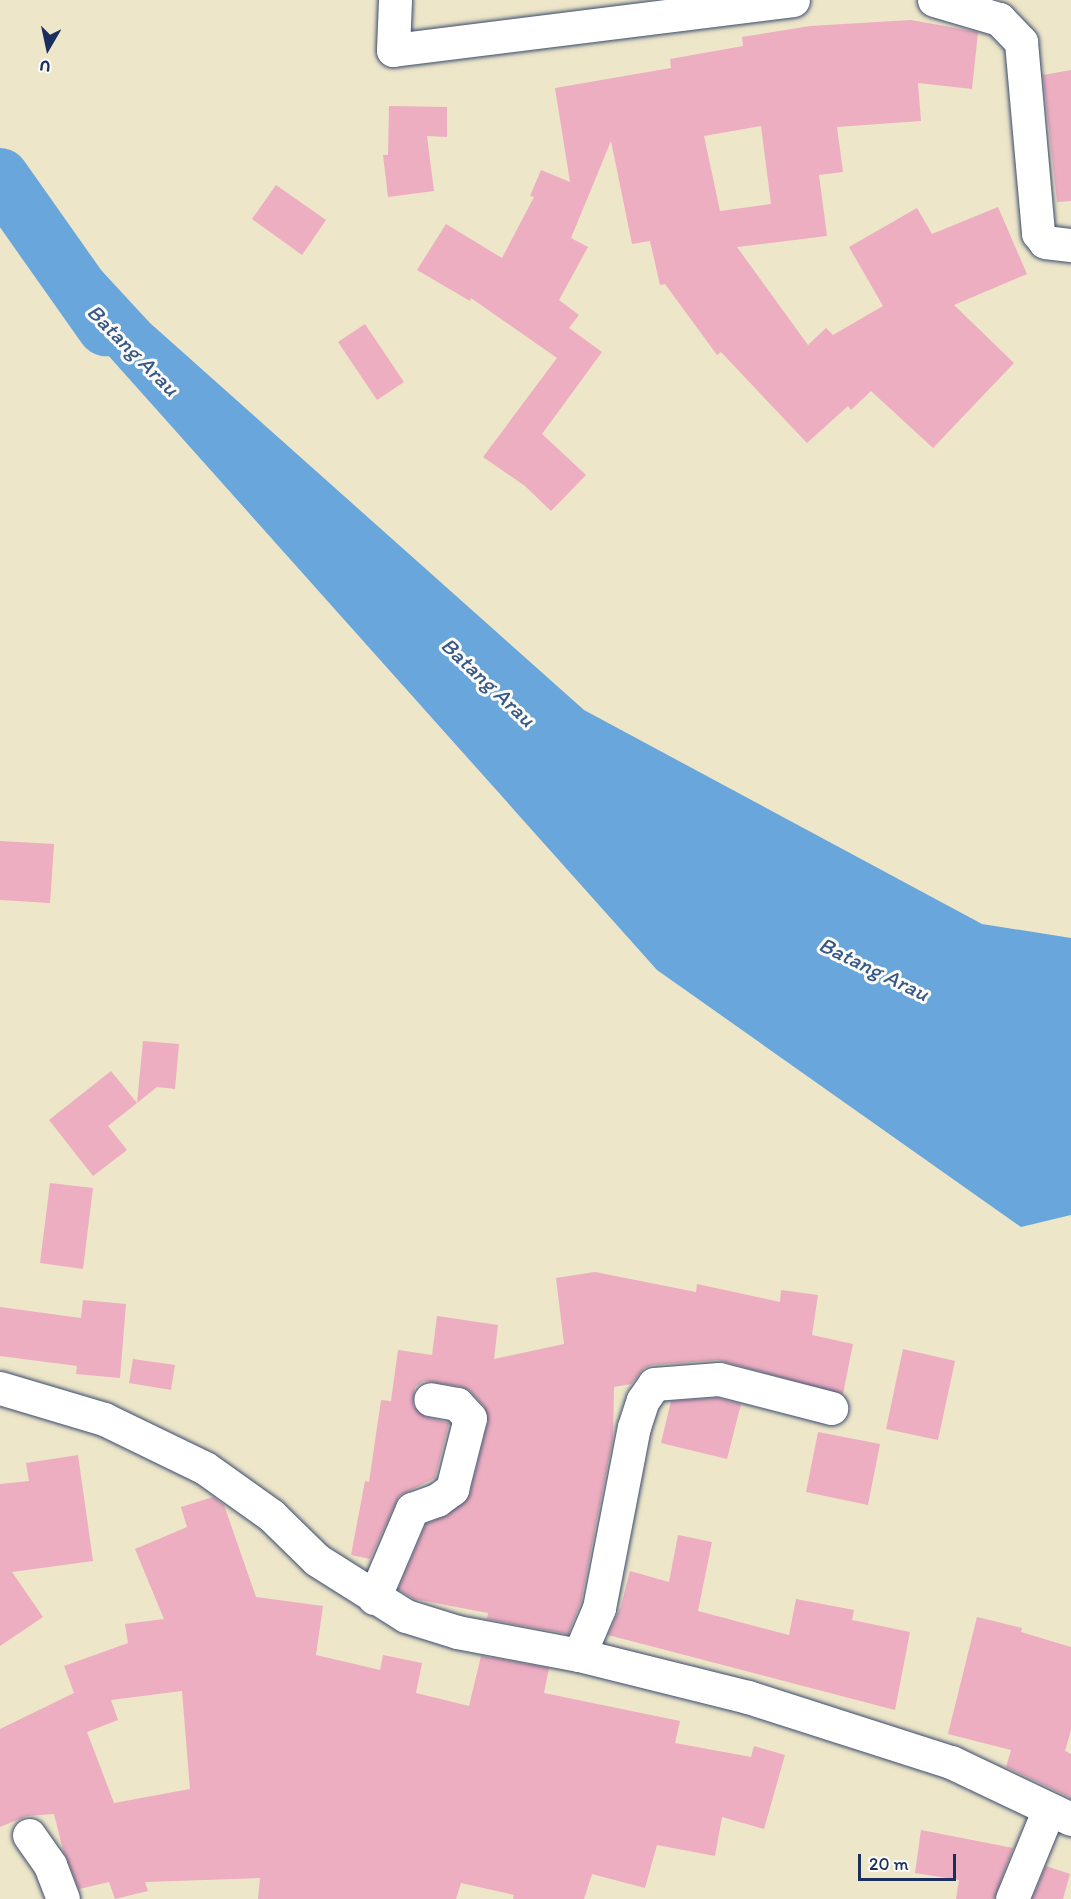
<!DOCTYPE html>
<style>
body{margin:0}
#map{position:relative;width:1071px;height:1899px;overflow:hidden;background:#ede6c9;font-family:Itim,sans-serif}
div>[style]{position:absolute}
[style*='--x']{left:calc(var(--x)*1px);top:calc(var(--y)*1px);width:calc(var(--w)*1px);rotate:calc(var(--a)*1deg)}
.water>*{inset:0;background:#69a6db}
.river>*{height:58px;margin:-29px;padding:0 29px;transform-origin:29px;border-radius:29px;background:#69a6db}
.building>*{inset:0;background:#edaec1}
.roads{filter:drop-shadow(0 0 2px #3a4a6e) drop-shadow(0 0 2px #3a4a6e)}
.minor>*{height:33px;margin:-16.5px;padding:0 16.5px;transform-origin:16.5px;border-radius:16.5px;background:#fff}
span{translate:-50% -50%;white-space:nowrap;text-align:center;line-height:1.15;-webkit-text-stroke:6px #fdfcf7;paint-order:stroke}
.water-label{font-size:22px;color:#36598a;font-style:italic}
.north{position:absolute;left:18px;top:18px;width:60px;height:60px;-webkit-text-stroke:4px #fdfcf7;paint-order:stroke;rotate:189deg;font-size:16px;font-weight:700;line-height:24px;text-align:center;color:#1b2f5e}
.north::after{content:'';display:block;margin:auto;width:21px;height:27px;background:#1b2f5e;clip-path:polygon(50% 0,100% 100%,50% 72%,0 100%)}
.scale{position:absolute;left:858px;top:1854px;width:98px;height:27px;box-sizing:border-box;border:3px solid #1b2f5e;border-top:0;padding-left:8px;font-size:18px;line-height:21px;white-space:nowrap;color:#1b2f5e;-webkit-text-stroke:4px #fdfcf7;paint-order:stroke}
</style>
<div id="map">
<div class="water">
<div style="clip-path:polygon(76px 243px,150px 323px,584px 710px,982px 924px,1071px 938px,1071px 1215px,1021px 1227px,657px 970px,40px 279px)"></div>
</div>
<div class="river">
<div style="--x:0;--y:177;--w:184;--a:54.8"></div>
</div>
<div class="building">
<div style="clip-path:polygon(evenodd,911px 20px,978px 32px,972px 89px,918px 83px,921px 121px,837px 127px,843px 172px,819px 175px,827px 236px,737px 247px,808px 345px,826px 328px,833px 335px,883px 306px,849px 247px,917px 208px,932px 234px,998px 207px,1027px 274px,954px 305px,1014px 363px,933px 448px,871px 391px,851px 410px,848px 406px,807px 443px,721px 352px,717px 355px,665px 284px,660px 285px,650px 241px,632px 244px,611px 141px,571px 238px,588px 247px,559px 300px,579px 315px,569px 328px,602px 352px,542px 434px,586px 475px,551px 511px,525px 486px,483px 457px,557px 358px,471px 298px,470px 301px,417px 270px,446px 224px,502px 258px,534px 197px,530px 196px,541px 170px,570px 182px,555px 88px,671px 68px,670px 59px,743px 46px,742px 37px,810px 26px,911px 20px,761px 126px,771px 204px,720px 211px,704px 136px,761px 126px)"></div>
<div style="clip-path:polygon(1071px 70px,1071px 201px,1057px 202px,1043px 75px)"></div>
<div style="clip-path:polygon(389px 106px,447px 107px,447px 137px,427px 136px,434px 191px,388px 197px,383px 155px,388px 155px)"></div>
<div style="clip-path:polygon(276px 185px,326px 220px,302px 255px,252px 219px)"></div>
<div style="clip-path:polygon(365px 324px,404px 382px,377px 400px,338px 342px)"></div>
<div style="clip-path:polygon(0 841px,54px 844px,50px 903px,0 900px)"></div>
<div style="clip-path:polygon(143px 1041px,179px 1044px,175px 1089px,157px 1087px,137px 1103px)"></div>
<div style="clip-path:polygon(111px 1071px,137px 1103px,108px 1126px,127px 1150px,93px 1176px,49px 1120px)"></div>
<div style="clip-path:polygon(50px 1183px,93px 1188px,83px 1269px,40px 1263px)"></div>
<div style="clip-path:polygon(595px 1272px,696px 1292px,697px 1284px,780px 1302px,781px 1290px,818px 1295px,812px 1335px,853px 1344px,843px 1394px,718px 1360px,652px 1365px,644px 1368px,631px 1384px,614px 1387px,613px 1437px,581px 1602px,568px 1634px,487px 1619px,488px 1613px,414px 1599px,398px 1589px,426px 1524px,448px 1515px,470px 1494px,488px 1422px,484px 1406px,470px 1391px,460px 1386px,424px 1381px,415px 1387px,413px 1406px,426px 1417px,449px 1423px,435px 1478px,399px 1496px,370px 1559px,351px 1555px,365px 1481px,369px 1482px,381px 1400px,391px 1401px,398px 1350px,432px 1355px,437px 1316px,498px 1325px,494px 1359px,564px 1344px,556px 1278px)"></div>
<div style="clip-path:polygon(83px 1300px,126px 1304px,120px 1378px,76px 1374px,77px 1366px,0 1356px,0 1307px,81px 1318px)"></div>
<div style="clip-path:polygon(903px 1349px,955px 1361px,938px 1440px,886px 1429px)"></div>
<div style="clip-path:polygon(133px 1359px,175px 1365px,171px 1390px,129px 1383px)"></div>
<div style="clip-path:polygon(717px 1398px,741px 1404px,727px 1459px,661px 1443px,671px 1401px)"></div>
<div style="clip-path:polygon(818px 1432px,880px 1444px,868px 1505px,806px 1492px)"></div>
<div style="clip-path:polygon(78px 1455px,93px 1561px,12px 1572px,43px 1617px,0 1646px,0 1484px,29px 1481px,26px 1463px)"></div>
<div style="clip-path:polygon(evenodd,213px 1497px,224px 1505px,256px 1597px,323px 1606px,316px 1655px,380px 1670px,383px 1655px,422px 1663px,416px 1693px,469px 1706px,481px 1656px,549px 1668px,544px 1693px,680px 1721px,675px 1743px,751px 1757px,754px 1746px,785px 1755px,764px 1829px,722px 1817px,715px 1856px,657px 1845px,645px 1888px,592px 1874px,584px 1899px,513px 1899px,514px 1895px,461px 1883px,456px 1899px,258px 1899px,260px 1878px,145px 1882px,148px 1891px,115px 1899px,109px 1882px,79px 1889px,63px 1850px,54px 1814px,27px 1816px,0 1827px,0 1729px,74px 1693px,64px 1666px,128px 1643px,125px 1624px,164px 1619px,135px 1549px,187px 1527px,181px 1507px,213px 1497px,182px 1691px,190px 1789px,114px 1803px,87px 1732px,118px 1720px,111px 1700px,182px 1691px)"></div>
<div style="clip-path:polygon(678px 1535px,712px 1542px,698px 1611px,789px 1635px,796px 1599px,854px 1610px,852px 1620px,910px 1632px,895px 1710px,608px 1635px,621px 1606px,630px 1571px,669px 1582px)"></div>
<div style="clip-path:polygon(977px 1617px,1022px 1628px,1021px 1632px,1071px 1647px,1071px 1730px,1065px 1751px,1071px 1754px,1071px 1798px,1006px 1767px,1011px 1750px,948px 1734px)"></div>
<div style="clip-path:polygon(921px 1830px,1013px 1848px,994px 1899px,956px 1899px,959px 1880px,915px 1873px)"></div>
<div style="clip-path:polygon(1046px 1866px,1070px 1874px,1063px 1899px,1032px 1899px)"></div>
</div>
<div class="roads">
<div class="minor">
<div style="--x:395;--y:0;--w:50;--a:92.3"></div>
<div style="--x:393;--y:50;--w:403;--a:-7.1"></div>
<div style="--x:934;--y:0;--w:68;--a:16.3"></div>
<div style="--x:999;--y:19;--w:32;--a:46"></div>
<div style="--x:1021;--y:42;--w:192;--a:84.9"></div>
<div style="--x:1038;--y:233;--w:11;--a:52"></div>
<div style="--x:1045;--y:242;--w:26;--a:7"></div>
<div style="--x:0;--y:1388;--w:109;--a:16.6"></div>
<div style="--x:104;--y:1419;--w:112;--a:25.9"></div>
<div style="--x:205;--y:1468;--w:81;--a:35.5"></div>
<div style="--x:271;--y:1515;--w:64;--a:44.4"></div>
<div style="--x:317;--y:1560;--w:105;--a:32.2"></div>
<div style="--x:406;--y:1616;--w:53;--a:17.4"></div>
<div style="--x:457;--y:1632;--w:124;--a:10.7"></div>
<div style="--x:579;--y:1655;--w:174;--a:14"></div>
<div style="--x:748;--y:1697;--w:213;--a:17.8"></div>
<div style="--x:951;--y:1762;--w:133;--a:25.4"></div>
<div style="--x:374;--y:1598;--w:97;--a:-66.9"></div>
<div style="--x:412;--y:1509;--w:27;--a:-20"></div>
<div style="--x:437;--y:1500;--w:19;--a:-36"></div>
<div style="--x:452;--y:1489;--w:73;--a:-75.8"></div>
<div style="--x:470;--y:1418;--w:19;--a:-133"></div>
<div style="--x:457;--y:1404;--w:27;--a:-170"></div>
<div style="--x:579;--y:1655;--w:51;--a:-66.9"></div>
<div style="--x:599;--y:1608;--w:184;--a:-79.1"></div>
<div style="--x:634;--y:1427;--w:28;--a:-72"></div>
<div style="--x:643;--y:1400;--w:19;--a:-55"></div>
<div style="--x:654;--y:1384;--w:65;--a:-4.4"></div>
<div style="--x:719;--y:1379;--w:116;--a:14.5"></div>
<div style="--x:29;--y:1835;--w:37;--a:55"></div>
<div style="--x:50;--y:1865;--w:36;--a:69"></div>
<div style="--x:1012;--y:1899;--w:97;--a:-67.7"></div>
</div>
</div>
<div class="water-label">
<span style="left:133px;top:350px;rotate:45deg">Batang Arau</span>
<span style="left:488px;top:682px;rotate:43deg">Batang Arau</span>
<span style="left:874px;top:969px;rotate:26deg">Batang Arau</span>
</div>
<div class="north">U</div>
<div class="scale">20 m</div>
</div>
